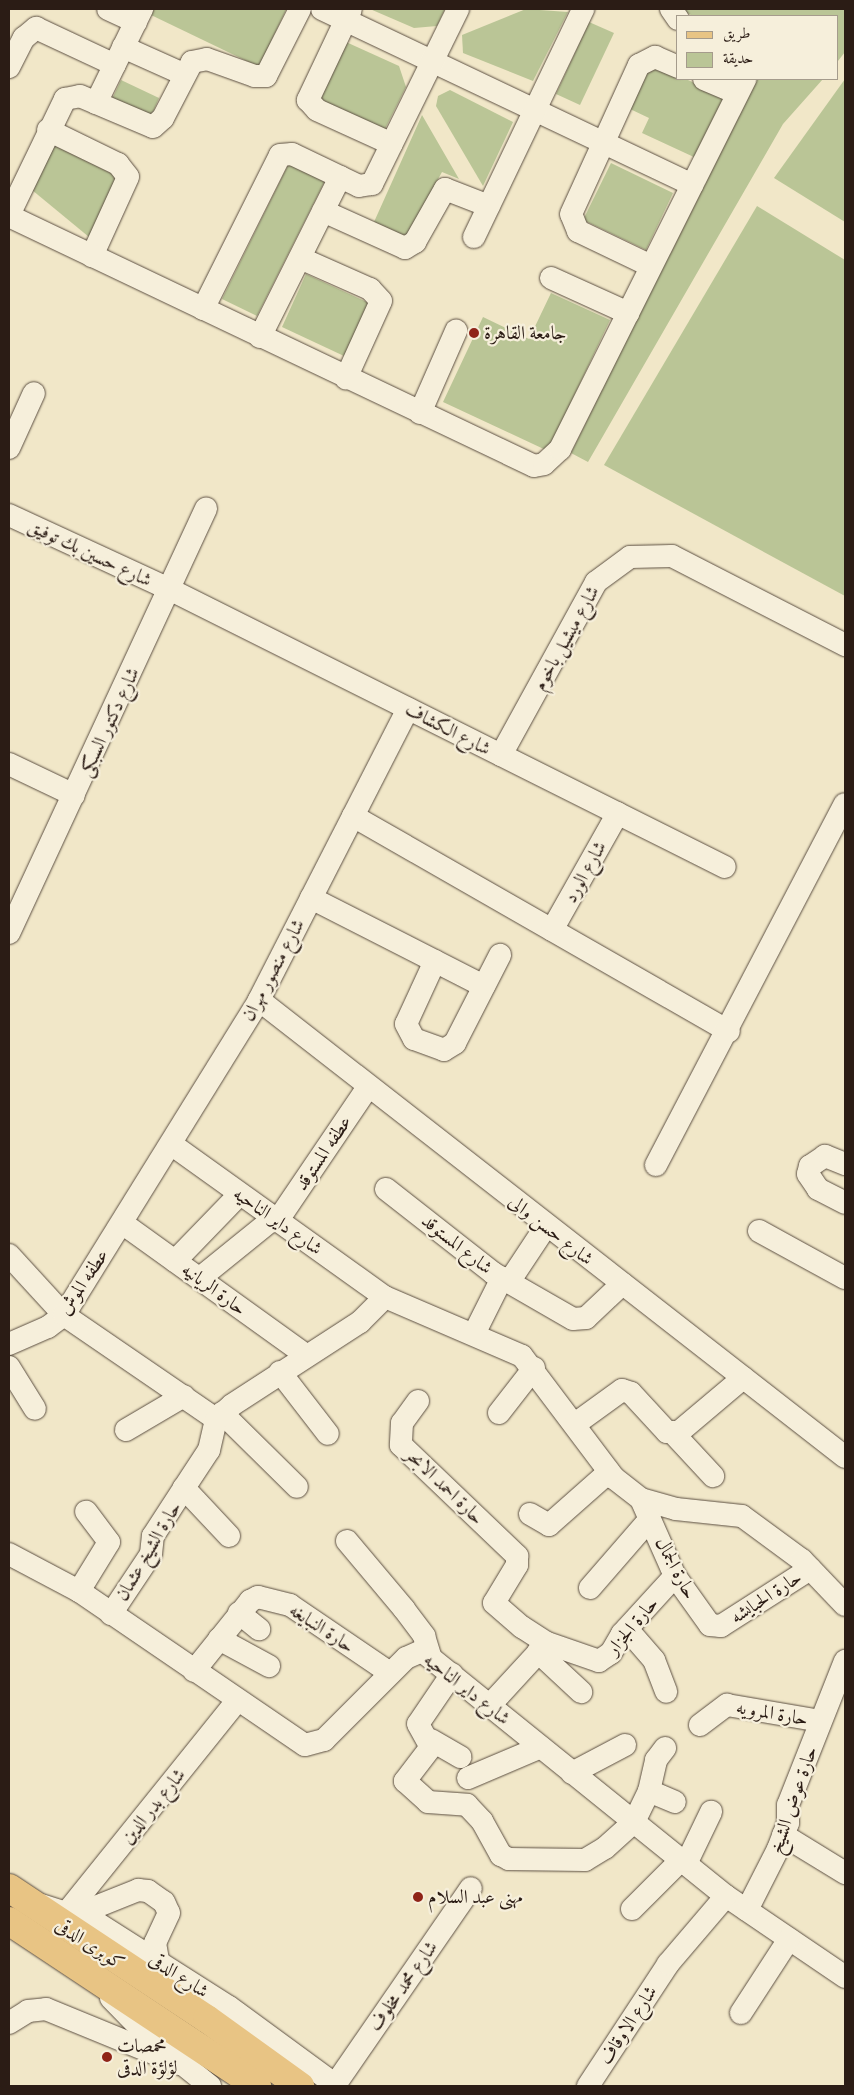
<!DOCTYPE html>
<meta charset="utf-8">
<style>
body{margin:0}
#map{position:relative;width:854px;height:2095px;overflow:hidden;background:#f1e7c8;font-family:"IM FELL Great Primer",Amiri,serif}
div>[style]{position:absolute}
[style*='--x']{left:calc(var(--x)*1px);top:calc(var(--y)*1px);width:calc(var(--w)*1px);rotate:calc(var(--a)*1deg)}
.green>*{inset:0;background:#bac596}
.roads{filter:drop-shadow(0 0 1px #5c4f42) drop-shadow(0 0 1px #5c4f42)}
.minor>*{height:22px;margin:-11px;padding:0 11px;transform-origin:11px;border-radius:11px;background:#f6efdb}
.major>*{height:28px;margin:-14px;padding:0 14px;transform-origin:14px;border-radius:14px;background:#e8c484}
.dots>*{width:14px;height:14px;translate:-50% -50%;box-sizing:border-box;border:2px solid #f6efdb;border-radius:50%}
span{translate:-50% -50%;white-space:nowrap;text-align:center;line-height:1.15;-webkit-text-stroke:4.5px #f6efdb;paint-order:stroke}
.poi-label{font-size:19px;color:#2b1c15}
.left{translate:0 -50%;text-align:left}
.street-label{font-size:19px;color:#2b1c15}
.frame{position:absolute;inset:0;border:10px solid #2b1c15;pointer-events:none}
.legend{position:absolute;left:676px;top:15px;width:162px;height:65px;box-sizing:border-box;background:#f6efdb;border:1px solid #a59b8c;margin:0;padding:6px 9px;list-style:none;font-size:15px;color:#2b1c15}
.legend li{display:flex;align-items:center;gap:10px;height:25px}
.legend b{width:25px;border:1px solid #a59b8c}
</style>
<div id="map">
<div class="green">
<div style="clip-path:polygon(154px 9px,283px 9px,286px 10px,259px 67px,151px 15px)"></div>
<div style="clip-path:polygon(370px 9px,445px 9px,437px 26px,414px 28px)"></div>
<div style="clip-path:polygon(526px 9px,568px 12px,533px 81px,463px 53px,462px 35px)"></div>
<div style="clip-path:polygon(845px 9px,845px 52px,838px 61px,838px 16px,693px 16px,681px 10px)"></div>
<div style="clip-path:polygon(589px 22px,614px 33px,580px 105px,556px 94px)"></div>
<div style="clip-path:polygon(346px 42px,399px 66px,406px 87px,383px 133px,318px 102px)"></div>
<div style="clip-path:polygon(651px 63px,725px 97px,696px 158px,642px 133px,649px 118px,630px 109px)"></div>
<div style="clip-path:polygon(753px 79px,823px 79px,783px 124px,588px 462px,571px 453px)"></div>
<div style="clip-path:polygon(845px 79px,845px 222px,774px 178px)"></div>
<div style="clip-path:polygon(121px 80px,159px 98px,151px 117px,112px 99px)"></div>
<div style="clip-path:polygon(450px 90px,513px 122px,483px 186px,436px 106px,438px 96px)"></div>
<div style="clip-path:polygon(422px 115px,459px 179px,442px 172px,406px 237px,374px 222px)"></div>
<div style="clip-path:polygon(54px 145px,119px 177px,89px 237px,32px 190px)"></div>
<div style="clip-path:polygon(289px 163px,325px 181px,257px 316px,222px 299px)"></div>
<div style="clip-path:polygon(611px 163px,673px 193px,646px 250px,583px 220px)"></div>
<div style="clip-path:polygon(757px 206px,845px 260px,845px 596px,604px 465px)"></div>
<div style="clip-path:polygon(306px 274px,369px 303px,344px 356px,282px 327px)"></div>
<div style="clip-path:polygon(551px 293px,610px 320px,548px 451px,443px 402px,483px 317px,529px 339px)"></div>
</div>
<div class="roads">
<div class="minor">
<div style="--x:108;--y:9;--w:31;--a:25"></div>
<div style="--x:322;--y:9;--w:410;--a:25.4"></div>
<div style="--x:351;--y:9;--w:101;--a:115.3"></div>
<div style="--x:308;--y:100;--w:13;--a:48"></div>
<div style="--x:317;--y:110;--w:82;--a:24.4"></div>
<div style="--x:671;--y:9;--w:12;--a:55"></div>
<div style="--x:123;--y:47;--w:66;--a:24.2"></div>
<div style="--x:9;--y:67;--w:33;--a:-63"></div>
<div style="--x:24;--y:38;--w:16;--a:-40"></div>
<div style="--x:36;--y:28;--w:87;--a:25.1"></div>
<div style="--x:704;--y:79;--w:36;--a:23"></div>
<div style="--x:96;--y:103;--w:105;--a:-63.9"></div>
<div style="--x:48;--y:130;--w:78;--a:25.9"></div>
<div style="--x:118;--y:164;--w:16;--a:52"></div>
<div style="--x:128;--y:177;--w:87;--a:114.5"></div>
<div style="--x:323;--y:211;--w:90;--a:24.3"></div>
<div style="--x:405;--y:248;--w:12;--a:-31"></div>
<div style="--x:415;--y:242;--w:61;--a:-60.5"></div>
<div style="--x:445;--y:189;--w:47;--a:21.1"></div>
<div style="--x:9;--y:215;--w:129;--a:-64.2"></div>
<div style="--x:65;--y:99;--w:15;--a:-11"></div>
<div style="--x:80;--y:96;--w:79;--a:23"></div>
<div style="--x:153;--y:127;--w:13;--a:-42"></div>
<div style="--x:163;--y:118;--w:63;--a:-62.6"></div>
<div style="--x:192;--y:62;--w:15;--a:-11"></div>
<div style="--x:207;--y:59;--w:51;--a:19.5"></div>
<div style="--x:255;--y:76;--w:11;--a:0"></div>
<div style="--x:266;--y:76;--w:75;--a:-63.1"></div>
<div style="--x:9;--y:216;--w:581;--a:25.46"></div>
<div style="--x:534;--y:466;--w:10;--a:-11"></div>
<div style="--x:544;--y:464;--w:22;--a:-43"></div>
<div style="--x:560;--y:449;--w:414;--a:-63.4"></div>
<div style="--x:474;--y:237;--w:253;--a:-64.4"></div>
<div style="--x:300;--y:258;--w:77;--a:23.9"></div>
<div style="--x:370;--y:289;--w:16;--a:47"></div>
<div style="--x:381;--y:301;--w:85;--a:114.4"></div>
<div style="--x:651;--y:266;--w:81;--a:-154.4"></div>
<div style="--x:578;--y:231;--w:18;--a:-112"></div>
<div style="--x:571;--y:214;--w:164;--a:-65.5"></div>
<div style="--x:639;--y:65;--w:18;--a:-27"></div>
<div style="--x:655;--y:57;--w:25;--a:23"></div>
<div style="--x:551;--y:278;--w:85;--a:24.4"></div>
<div style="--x:203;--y:309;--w:172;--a:-63.4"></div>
<div style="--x:280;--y:155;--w:12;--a:-5"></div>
<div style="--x:292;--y:154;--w:74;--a:25.5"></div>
<div style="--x:359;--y:186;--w:13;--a:-9"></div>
<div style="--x:372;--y:184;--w:195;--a:-63.8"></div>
<div style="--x:260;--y:337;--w:179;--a:-63.4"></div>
<div style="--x:420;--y:413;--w:90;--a:-66.3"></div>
<div style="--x:9;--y:448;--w:60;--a:-65.6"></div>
<div style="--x:9;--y:515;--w:179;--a:24.8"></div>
<div style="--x:171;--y:590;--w:619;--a:26.57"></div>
<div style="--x:501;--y:755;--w:197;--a:-61.2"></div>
<div style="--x:596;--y:582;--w:42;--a:-36.3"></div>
<div style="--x:630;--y:557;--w:42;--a:-1.4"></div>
<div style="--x:672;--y:556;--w:195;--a:27.2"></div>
<div style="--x:9;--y:764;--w:72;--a:25.5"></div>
<div style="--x:353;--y:816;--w:433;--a:29.8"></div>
<div style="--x:311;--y:898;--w:194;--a:27"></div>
<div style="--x:552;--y:930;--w:134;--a:-60.6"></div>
<div style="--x:9;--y:933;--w:468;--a:-65.1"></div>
<div style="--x:435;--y:961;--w:69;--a:114.7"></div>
<div style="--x:406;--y:1024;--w:17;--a:62"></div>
<div style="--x:414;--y:1039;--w:32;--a:20"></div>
<div style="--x:444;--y:1050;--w:13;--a:-32"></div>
<div style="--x:455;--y:1043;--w:99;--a:-62.9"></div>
<div style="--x:259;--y:1000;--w:743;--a:37.95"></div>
<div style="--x:171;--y:1144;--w:263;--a:35.6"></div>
<div style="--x:385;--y:1297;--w:149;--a:23.3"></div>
<div style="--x:522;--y:1356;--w:153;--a:53"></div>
<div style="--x:614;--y:1478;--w:34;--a:38"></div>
<div style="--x:641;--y:1499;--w:36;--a:16"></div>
<div style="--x:676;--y:1509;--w:66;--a:6.1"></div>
<div style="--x:742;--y:1516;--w:74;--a:36.3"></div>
<div style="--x:802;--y:1560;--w:62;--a:46.3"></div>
<div style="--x:845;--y:1164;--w:22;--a:-158"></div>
<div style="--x:825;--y:1156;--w:18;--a:146"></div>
<div style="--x:810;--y:1166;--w:8;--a:104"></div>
<div style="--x:808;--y:1174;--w:18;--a:56"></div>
<div style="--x:818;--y:1189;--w:30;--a:27"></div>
<div style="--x:656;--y:1165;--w:407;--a:-62.4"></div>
<div style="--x:386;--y:1189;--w:136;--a:38.1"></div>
<div style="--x:493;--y:1273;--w:92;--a:29.9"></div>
<div style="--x:573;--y:1319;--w:13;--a:-4"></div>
<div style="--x:586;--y:1318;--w:50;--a:-43.4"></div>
<div style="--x:278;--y:1220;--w:161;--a:-55.9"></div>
<div style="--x:122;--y:1223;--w:226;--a:35.7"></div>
<div style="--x:759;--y:1231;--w:98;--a:28.7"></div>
<div style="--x:9;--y:1255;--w:81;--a:47.5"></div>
<div style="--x:64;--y:1315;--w:184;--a:34.4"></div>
<div style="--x:175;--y:1261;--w:93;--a:-45.9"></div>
<div style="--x:200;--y:1278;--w:95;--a:-39"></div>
<div style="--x:509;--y:1282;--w:67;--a:-56.5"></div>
<div style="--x:474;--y:1334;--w:63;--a:-63.4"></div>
<div style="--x:9;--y:1344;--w:43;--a:-23.6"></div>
<div style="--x:48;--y:1327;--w:20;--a:-37"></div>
<div style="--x:64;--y:1315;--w:370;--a:-58.2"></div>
<div style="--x:259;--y:1000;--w:327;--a:-62.9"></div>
<div style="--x:9;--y:1367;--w:49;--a:58.2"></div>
<div style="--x:280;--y:1372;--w:78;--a:52.3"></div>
<div style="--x:418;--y:1401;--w:27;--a:126"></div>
<div style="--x:402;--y:1423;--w:22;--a:93"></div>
<div style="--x:401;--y:1445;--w:161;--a:43.7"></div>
<div style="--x:517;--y:1556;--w:9;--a:90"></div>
<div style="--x:517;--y:1565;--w:44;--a:121.2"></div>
<div style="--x:494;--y:1603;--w:37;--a:41"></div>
<div style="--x:522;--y:1627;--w:30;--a:33"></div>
<div style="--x:547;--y:1643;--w:55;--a:19.1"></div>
<div style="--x:599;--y:1661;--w:14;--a:-34"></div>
<div style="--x:611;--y:1653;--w:22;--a:-60"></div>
<div style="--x:622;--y:1634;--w:79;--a:-47.6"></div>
<div style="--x:222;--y:1413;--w:105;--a:44.6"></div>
<div style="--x:499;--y:1413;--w:57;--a:-52.1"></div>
<div style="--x:575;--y:1424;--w:58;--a:-35.9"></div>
<div style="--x:622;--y:1390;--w:9;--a:18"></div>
<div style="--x:631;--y:1393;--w:53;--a:47.3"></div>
<div style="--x:667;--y:1432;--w:12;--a:0"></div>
<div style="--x:679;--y:1432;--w:84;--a:-40.2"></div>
<div style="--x:126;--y:1430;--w:67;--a:-30.4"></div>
<div style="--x:673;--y:1433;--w:59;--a:47.1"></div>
<div style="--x:641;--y:1499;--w:84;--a:66.2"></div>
<div style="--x:675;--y:1576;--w:60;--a:54.5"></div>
<div style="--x:710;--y:1625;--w:11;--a:5"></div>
<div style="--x:721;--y:1626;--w:106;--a:-32.6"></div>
<div style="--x:530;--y:1514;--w:22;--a:30"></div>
<div style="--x:549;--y:1525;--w:80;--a:-41.5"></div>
<div style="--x:229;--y:1536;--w:66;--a:-133.2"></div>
<div style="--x:184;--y:1488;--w:45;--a:-56.7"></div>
<div style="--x:209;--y:1450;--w:32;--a:-77"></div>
<div style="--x:216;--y:1419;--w:21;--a:-41"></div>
<div style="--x:232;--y:1405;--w:153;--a:-33"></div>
<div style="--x:360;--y:1322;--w:35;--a:-45"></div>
<div style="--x:347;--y:1541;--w:89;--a:50"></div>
<div style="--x:404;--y:1609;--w:34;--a:53"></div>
<div style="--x:424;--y:1636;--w:21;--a:73"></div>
<div style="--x:9;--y:1554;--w:79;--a:27.9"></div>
<div style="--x:79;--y:1591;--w:273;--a:34.3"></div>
<div style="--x:305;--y:1745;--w:20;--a:-15"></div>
<div style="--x:324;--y:1740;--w:116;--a:-45"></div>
<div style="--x:406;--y:1658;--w:17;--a:-24"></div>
<div style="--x:422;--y:1651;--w:390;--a:38.9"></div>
<div style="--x:726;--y:1896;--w:144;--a:34.2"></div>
<div style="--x:590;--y:1588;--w:91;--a:-49"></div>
<div style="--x:79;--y:1591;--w:57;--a:-58.5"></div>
<div style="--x:109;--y:1542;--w:38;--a:-127"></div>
<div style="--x:239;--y:1613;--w:26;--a:39"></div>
<div style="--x:111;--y:1614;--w:72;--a:-56.3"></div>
<div style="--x:151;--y:1554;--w:18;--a:-84"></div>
<div style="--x:153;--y:1536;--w:57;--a:-57.1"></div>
<div style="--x:627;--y:1629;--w:41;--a:48.9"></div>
<div style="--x:654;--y:1660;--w:34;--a:69"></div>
<div style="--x:219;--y:1639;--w:57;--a:28.4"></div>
<div style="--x:538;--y:1652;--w:59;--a:42.9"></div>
<div style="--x:194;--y:1671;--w:90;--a:-51.3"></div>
<div style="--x:250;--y:1601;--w:9;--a:-27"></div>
<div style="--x:258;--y:1597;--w:33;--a:14"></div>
<div style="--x:290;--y:1605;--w:121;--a:34.2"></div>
<div style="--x:452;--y:1674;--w:60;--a:124.2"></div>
<div style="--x:418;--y:1724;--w:26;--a:61"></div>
<div style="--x:431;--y:1747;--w:43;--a:127.4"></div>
<div style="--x:405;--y:1781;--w:31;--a:42"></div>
<div style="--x:428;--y:1802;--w:39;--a:4"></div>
<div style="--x:467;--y:1805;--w:22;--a:47"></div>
<div style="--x:482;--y:1821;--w:39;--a:61"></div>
<div style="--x:501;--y:1855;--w:9;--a:27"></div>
<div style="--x:509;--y:1859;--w:76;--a:0.8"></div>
<div style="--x:585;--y:1860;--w:23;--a:-31"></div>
<div style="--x:605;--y:1848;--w:39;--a:-42"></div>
<div style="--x:634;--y:1822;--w:34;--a:-64"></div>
<div style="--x:649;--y:1791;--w:32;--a:-77"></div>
<div style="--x:656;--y:1760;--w:15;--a:-53"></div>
<div style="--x:490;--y:1705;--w:84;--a:-47.4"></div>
<div style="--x:700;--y:1725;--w:34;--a:-37"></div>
<div style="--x:727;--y:1705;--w:95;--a:9.7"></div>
<div style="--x:431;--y:1740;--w:34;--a:30"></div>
<div style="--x:572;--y:1773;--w:60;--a:-27.8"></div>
<div style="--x:468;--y:1778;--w:79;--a:-23"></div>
<div style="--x:649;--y:1791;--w:28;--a:23"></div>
<div style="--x:783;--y:1835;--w:73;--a:31.5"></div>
<div style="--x:686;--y:1864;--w:58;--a:-64.3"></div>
<div style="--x:41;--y:1905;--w:59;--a:17.8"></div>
<div style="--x:97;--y:1923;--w:156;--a:32.5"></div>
<div style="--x:229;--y:2007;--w:134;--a:36.2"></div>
<div style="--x:632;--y:1909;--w:69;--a:-45"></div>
<div style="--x:747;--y:1910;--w:68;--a:-63.1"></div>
<div style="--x:778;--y:1849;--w:28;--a:-69"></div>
<div style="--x:788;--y:1823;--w:18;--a:-90"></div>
<div style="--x:788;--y:1805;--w:155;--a:-68.4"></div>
<div style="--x:68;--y:1911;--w:270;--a:-51.2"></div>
<div style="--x:78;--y:1914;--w:65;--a:-21.8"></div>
<div style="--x:138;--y:1890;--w:10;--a:6"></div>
<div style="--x:148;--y:1891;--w:19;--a:35"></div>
<div style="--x:164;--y:1902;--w:12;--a:66"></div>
<div style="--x:169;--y:1913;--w:33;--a:115"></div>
<div style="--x:155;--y:1943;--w:17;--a:80"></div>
<div style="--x:111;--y:1998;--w:56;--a:45.7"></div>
<div style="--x:150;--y:2038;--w:77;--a:38.7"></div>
<div style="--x:741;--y:2013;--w:88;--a:-57"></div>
<div style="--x:9;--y:2023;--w:22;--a:-32"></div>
<div style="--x:28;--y:2011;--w:18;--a:-6"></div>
<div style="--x:46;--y:2009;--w:145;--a:22.3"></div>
<div style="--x:335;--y:2085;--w:239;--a:-55.4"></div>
<div style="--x:588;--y:2086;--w:146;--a:-56.7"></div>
<div style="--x:668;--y:1964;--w:89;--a:-49.5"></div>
</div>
<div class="major">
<div style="--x:9;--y:1888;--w:237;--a:33.5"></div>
<div style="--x:207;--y:2019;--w:115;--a:35.8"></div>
<div style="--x:9;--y:1921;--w:298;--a:33.6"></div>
</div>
</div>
<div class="dots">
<div style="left:474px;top:333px;background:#8f2418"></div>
<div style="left:418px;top:1897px;background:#8f2418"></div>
<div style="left:107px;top:2057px;background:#8f2418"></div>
</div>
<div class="poi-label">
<span class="left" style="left:484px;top:333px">جامعة القاهرة</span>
<span class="left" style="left:428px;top:1897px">مهنى عبد السلام</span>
<span class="left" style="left:117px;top:2057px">محمصات<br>لؤلؤة الدقى</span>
</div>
<div class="street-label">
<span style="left:90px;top:553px;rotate:25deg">شارع حسين بك توفيق</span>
<span style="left:566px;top:638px;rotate:-61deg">شارع ميشيل باخوم</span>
<span style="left:109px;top:722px;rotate:-65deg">شارع دكتور السبكى</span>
<span style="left:448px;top:729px;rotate:27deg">شارع الكشاف</span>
<span style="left:585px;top:872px;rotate:-61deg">شارع الورد</span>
<span style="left:273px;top:970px;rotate:-62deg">شارع منصور مهران</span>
<span style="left:323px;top:1153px;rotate:-56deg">عطفه المستوقد</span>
<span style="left:278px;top:1221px;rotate:35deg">شارع داير الناحيه</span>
<span style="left:551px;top:1230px;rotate:38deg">شارع حسن والى</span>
<span style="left:457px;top:1244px;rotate:38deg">شارع المستوقد</span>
<span style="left:83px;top:1282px;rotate:-56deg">عطفه الموش</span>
<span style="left:214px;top:1289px;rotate:36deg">حارة الريانيه</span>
<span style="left:445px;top:1486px;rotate:44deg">حارة احمد الابحر</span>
<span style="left:148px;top:1551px;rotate:-60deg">حارة الشيخ عثمان</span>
<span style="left:676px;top:1568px;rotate:62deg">حارة الجمال</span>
<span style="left:766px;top:1597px;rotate:-33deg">حارة الحبايشه</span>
<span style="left:632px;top:1626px;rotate:-50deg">حارة الجزار</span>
<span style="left:322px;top:1628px;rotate:33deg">حارة النبايغه</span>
<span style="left:467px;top:1689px;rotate:38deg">شارع داير الناحيه</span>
<span style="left:772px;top:1713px;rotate:10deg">حارة المرويه</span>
<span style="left:793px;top:1800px;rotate:-71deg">حارة عوض الشيخ</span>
<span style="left:153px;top:1806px;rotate:-51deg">شارع بدر الدين</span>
<span style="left:90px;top:1944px;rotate:33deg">كوبرى الدقى</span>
<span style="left:179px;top:1975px;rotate:33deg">شارع الدقى</span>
<span style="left:403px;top:1986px;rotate:-55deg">شارع محمد مخلوف</span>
<span style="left:628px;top:2025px;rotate:-57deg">شارع الاوقاف</span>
</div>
<div class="frame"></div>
<ul class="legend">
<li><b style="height:6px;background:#e8c484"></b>طريق</li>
<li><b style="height:14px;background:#bac596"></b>حديقة</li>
</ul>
</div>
